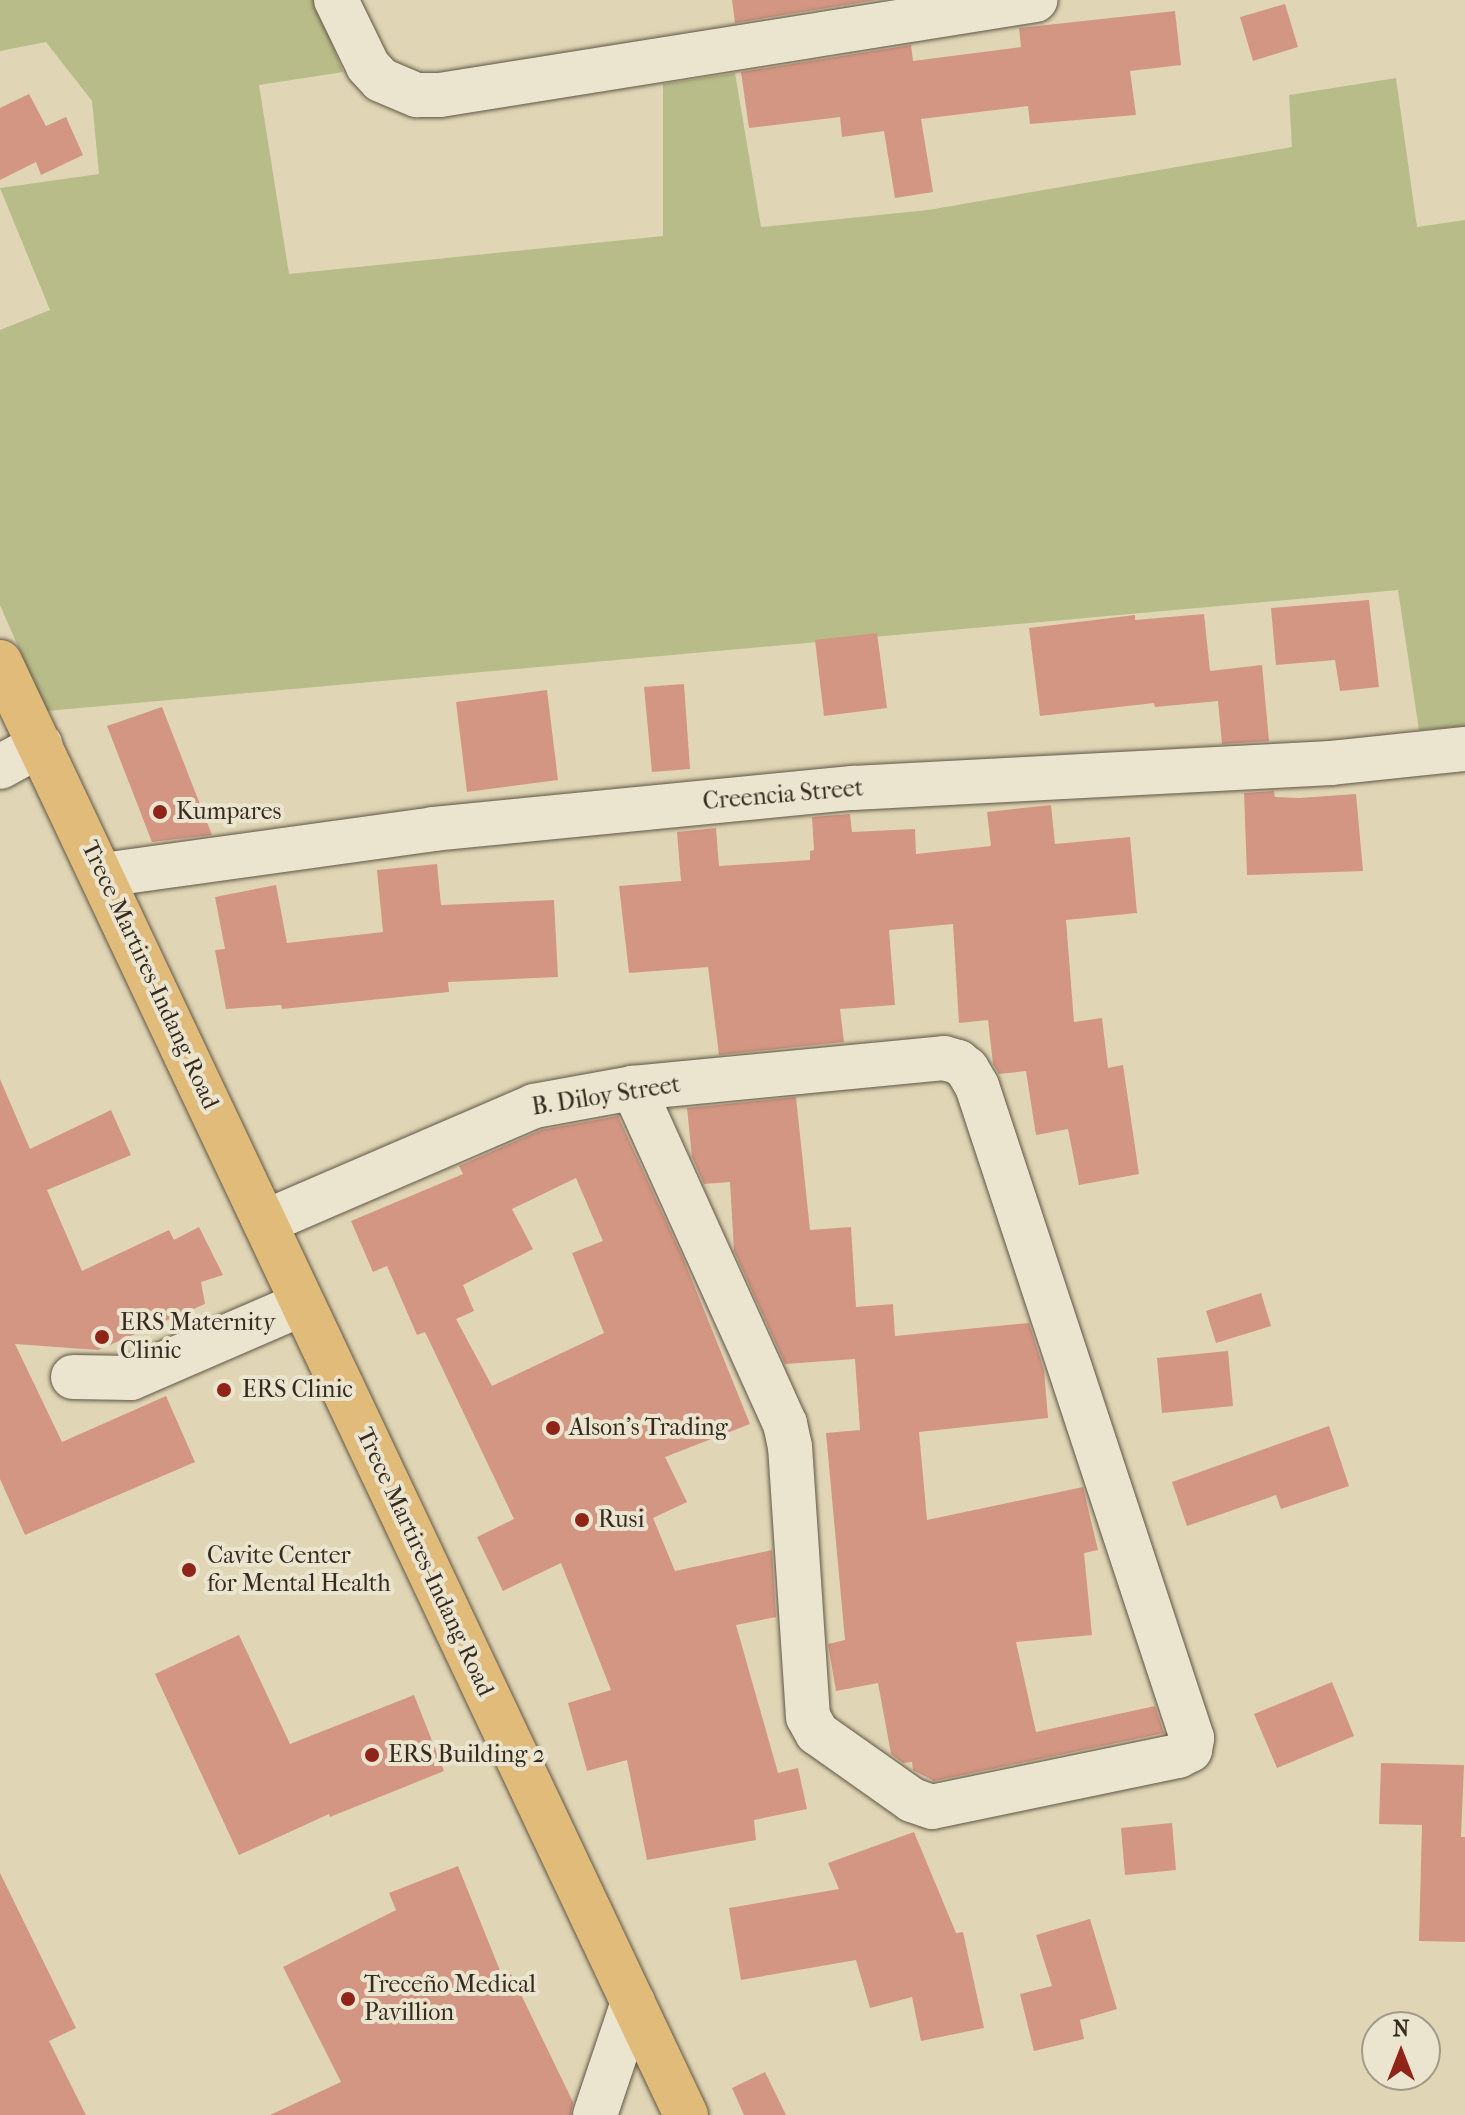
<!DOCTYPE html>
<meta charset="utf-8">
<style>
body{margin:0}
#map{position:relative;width:1465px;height:2115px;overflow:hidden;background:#e0d6b5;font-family:"IM FELL French Canon",serif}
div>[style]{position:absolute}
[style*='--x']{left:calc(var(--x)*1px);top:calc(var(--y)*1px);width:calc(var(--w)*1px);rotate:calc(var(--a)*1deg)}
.green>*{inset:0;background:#b8bc89}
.building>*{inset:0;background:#d39683}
.roads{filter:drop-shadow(0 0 2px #615645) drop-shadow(0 0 2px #615645)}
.minor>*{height:44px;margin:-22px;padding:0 22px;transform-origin:22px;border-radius:22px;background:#ebe4cf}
.major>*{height:44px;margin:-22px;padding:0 22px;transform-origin:22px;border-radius:22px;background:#e0bb7a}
.dots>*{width:22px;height:22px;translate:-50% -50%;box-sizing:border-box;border:4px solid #ebe4cf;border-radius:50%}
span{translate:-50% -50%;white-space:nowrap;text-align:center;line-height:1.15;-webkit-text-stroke:8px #ebe4cf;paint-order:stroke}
.street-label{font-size:24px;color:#372b20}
.poi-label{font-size:24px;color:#372b20}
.left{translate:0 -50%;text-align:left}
.north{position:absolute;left:1361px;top:2011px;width:80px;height:80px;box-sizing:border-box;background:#ebe4cf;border:2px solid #a39a89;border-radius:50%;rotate:0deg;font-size:22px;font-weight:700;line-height:32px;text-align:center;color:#372b20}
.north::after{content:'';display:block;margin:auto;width:28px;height:36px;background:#8f2418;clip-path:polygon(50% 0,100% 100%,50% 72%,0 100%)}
</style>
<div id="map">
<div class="green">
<div style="clip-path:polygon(0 0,315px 0,343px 72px,259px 85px,289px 274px,663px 236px,663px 84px,735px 73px,761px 227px,928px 210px,1292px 147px,1289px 95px,1396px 78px,1417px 227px,1465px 220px,1465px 726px,1419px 730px,1398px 590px,46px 711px,0 605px,0 330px,50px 310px,0 188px,99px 174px,92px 101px,46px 42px,0 51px)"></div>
</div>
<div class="building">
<div style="clip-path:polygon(732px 0,876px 0,735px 23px)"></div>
<div style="clip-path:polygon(1285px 4px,1298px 47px,1253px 61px,1240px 17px)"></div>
<div style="clip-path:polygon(1175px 11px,1181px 65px,1130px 71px,1136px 115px,1030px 124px,1028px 106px,921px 119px,933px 192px,895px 198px,884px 131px,842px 137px,840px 117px,749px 128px,741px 72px,911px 45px,913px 61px,1021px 47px,1019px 28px)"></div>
<div style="clip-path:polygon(29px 94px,46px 126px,66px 117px,83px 155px,41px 175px,36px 162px,0 180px,0 108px)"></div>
<div style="clip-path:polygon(1369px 600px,1379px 687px,1340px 691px,1335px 660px,1276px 665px,1271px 608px)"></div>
<div style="clip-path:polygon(1204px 614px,1210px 671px,1262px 665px,1269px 741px,1222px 744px,1218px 701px,1155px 707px,1154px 703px,1040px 716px,1029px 628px,1135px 615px,1135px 620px)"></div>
<div style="clip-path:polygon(877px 633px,887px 708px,824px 716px,815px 640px)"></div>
<div style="clip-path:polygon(684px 684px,690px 769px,652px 772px,644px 687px)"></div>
<div style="clip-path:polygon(547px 690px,558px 780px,467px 792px,456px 702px)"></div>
<div style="clip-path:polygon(162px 707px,212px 835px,152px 842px,107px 726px)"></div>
<div style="clip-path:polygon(1274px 791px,1275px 797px,1299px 798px,1356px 794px,1363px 871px,1247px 875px,1244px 793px)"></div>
<div style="clip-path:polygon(1051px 805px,1055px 844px,1130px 837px,1137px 913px,1066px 920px,1074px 1022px,1102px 1018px,1108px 1068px,1123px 1065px,1139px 1174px,1079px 1185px,1068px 1129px,1036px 1135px,1026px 1071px,999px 1074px,993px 1064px,988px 1020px,959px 1023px,953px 924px,889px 930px,895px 1005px,840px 1009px,844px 1042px,719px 1055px,708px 967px,629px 973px,619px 886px,681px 881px,677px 832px,716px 828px,719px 866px,810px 860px,810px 851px,814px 850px,812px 817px,850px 814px,852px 832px,915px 829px,916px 854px,991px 846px,987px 812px)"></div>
<div style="clip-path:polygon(437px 864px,441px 905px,554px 900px,558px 977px,448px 982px,449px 992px,282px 1009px,281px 1005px,226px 1009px,215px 950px,225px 949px,215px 897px,276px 885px,287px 943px,383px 932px,377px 870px)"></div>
<div style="clip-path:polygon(0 1079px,30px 1149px,111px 1110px,131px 1155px,47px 1190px,82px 1271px,169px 1230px,174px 1240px,199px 1227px,223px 1275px,201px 1282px,205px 1304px,98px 1350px,15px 1344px,62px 1442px,166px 1396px,195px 1462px,25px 1535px,0 1479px)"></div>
<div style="clip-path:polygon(796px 1097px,810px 1230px,851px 1227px,856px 1307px,893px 1304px,895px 1336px,1029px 1323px,1044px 1370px,1048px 1418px,919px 1432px,927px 1520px,1083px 1487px,1098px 1550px,1084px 1553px,1092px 1635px,1016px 1642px,1036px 1732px,1155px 1706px,1164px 1733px,934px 1781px,913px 1770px,912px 1762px,903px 1763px,891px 1754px,878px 1683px,836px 1691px,828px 1644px,845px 1640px,826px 1433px,860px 1430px,855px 1359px,785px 1364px,734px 1251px,730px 1182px,704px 1184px,692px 1157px,687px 1108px)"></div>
<div style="clip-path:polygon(evenodd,618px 1116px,683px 1258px,750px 1424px,665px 1457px,687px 1502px,653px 1518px,675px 1571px,772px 1550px,776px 1617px,736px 1625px,778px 1773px,798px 1768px,807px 1809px,754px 1820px,756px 1840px,647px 1860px,627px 1760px,587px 1771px,568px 1703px,611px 1690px,561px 1563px,503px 1591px,477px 1537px,514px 1519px,425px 1332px,417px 1335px,387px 1266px,373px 1272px,351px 1221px,463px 1174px,459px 1166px,541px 1130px,618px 1116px,576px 1178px,603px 1241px,572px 1253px,604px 1333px,492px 1386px,456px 1319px,474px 1311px,463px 1285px,533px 1249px,512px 1209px,576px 1178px)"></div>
<div style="clip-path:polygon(1261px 1293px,1271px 1326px,1216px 1343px,1206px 1311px)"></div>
<div style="clip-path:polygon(1228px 1351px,1233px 1406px,1162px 1413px,1157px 1358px)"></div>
<div style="clip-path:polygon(1329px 1426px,1349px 1486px,1281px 1509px,1276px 1495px,1187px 1526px,1172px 1482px)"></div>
<div style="clip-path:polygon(239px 1635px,290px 1744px,414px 1695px,444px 1771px,330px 1817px,329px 1814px,239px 1855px,155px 1674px)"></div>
<div style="clip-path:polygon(1332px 1682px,1354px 1736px,1277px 1768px,1254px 1714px)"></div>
<div style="clip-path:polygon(1381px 1763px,1464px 1765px,1461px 1837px,1465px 1837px,1465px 1942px,1419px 1941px,1422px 1825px,1379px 1824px)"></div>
<div style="clip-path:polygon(1172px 1823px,1176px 1870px,1125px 1875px,1121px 1828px)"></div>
<div style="clip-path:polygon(914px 1832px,956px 1933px,963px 1932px,984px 2028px,921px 2041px,912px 1997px,870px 2008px,856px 1960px,741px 1980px,729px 1908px,839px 1889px,828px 1863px)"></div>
<div style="clip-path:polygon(458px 1866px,503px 1978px,511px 1974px,573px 2102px,571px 2115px,270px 2115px,341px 2082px,283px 1967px,396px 1910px,389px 1893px)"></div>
<div style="clip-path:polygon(0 1873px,76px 2028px,49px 2041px,86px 2115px,0 2115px)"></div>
<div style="clip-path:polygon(1090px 1919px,1117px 2009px,1080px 2020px,1084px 2039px,1034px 2051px,1020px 1994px,1052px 1986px,1036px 1935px)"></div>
<div style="clip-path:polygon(765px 2072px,786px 2115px,744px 2115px,732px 2088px)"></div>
</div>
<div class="roads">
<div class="minor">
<div style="--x:336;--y:0;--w:73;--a:64.1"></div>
<div style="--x:368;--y:66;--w:19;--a:47"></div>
<div style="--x:381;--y:80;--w:39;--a:23"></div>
<div style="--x:417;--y:95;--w:23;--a:0"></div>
<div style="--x:440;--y:95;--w:603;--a:-9.07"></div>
<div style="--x:0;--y:767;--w:46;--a:-28.8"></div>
<div style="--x:103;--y:875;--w:333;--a:-7.9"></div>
<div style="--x:433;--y:829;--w:422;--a:-5.6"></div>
<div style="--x:853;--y:788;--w:479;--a:-3"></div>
<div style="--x:1331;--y:763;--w:135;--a:-6"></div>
<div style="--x:265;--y:1222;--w:293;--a:-23.3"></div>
<div style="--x:534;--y:1106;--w:101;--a:-10.3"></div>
<div style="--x:633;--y:1088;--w:312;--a:-5.5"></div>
<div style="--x:944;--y:1058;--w:15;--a:16"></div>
<div style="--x:958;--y:1062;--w:11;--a:38"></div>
<div style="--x:967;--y:1069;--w:20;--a:60"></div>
<div style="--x:977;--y:1086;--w:687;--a:71.75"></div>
<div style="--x:1192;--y:1738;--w:12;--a:99"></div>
<div style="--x:1190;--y:1750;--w:13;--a:153"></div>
<div style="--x:1178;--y:1756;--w:251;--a:168.3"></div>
<div style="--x:932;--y:1807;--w:21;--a:-161"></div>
<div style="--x:912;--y:1800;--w:116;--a:-144.8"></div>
<div style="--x:817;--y:1733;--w:18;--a:-119"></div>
<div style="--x:808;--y:1717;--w:271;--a:-93.8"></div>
<div style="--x:790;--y:1447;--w:24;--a:-102"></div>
<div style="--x:785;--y:1424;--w:369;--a:-114.3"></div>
<div style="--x:73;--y:1377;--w:58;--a:1"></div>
<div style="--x:131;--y:1378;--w:186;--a:-23.4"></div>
<div style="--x:595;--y:2115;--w:119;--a:-71.4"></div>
</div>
<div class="major">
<div style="--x:0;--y:662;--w:1607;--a:64.73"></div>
</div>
</div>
<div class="dots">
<div style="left:160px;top:812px;background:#8f2418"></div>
<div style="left:102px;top:1337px;background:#8f2418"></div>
<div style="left:224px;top:1390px;background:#8f2418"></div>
<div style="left:553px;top:1428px;background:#8f2418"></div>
<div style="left:582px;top:1520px;background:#8f2418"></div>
<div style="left:189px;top:1570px;background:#8f2418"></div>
<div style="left:372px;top:1755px;background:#8f2418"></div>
<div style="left:348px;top:1999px;background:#8f2418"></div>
</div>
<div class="street-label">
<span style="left:783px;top:795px;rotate:-5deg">Creencia Street</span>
<span style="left:150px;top:975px;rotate:65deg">Trece Martires-Indang Road</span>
<span style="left:606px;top:1096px;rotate:-9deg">B. Diloy Street</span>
<span style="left:425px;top:1562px;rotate:65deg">Trece Martires-Indang Road</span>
</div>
<div class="poi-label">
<span class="left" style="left:176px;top:812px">Kumpares</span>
<span class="left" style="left:120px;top:1337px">ERS Maternity<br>Clinic</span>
<span class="left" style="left:242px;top:1390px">ERS Clinic</span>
<span class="left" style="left:569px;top:1428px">Alson's Trading</span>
<span class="left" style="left:598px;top:1520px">Rusi</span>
<span class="left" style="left:207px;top:1570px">Cavite Center<br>for Mental Health</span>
<span class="left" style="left:388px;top:1755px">ERS Building 2</span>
<span class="left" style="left:364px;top:1999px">Treceño Medical<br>Pavillion</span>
</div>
<div class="north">N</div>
</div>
